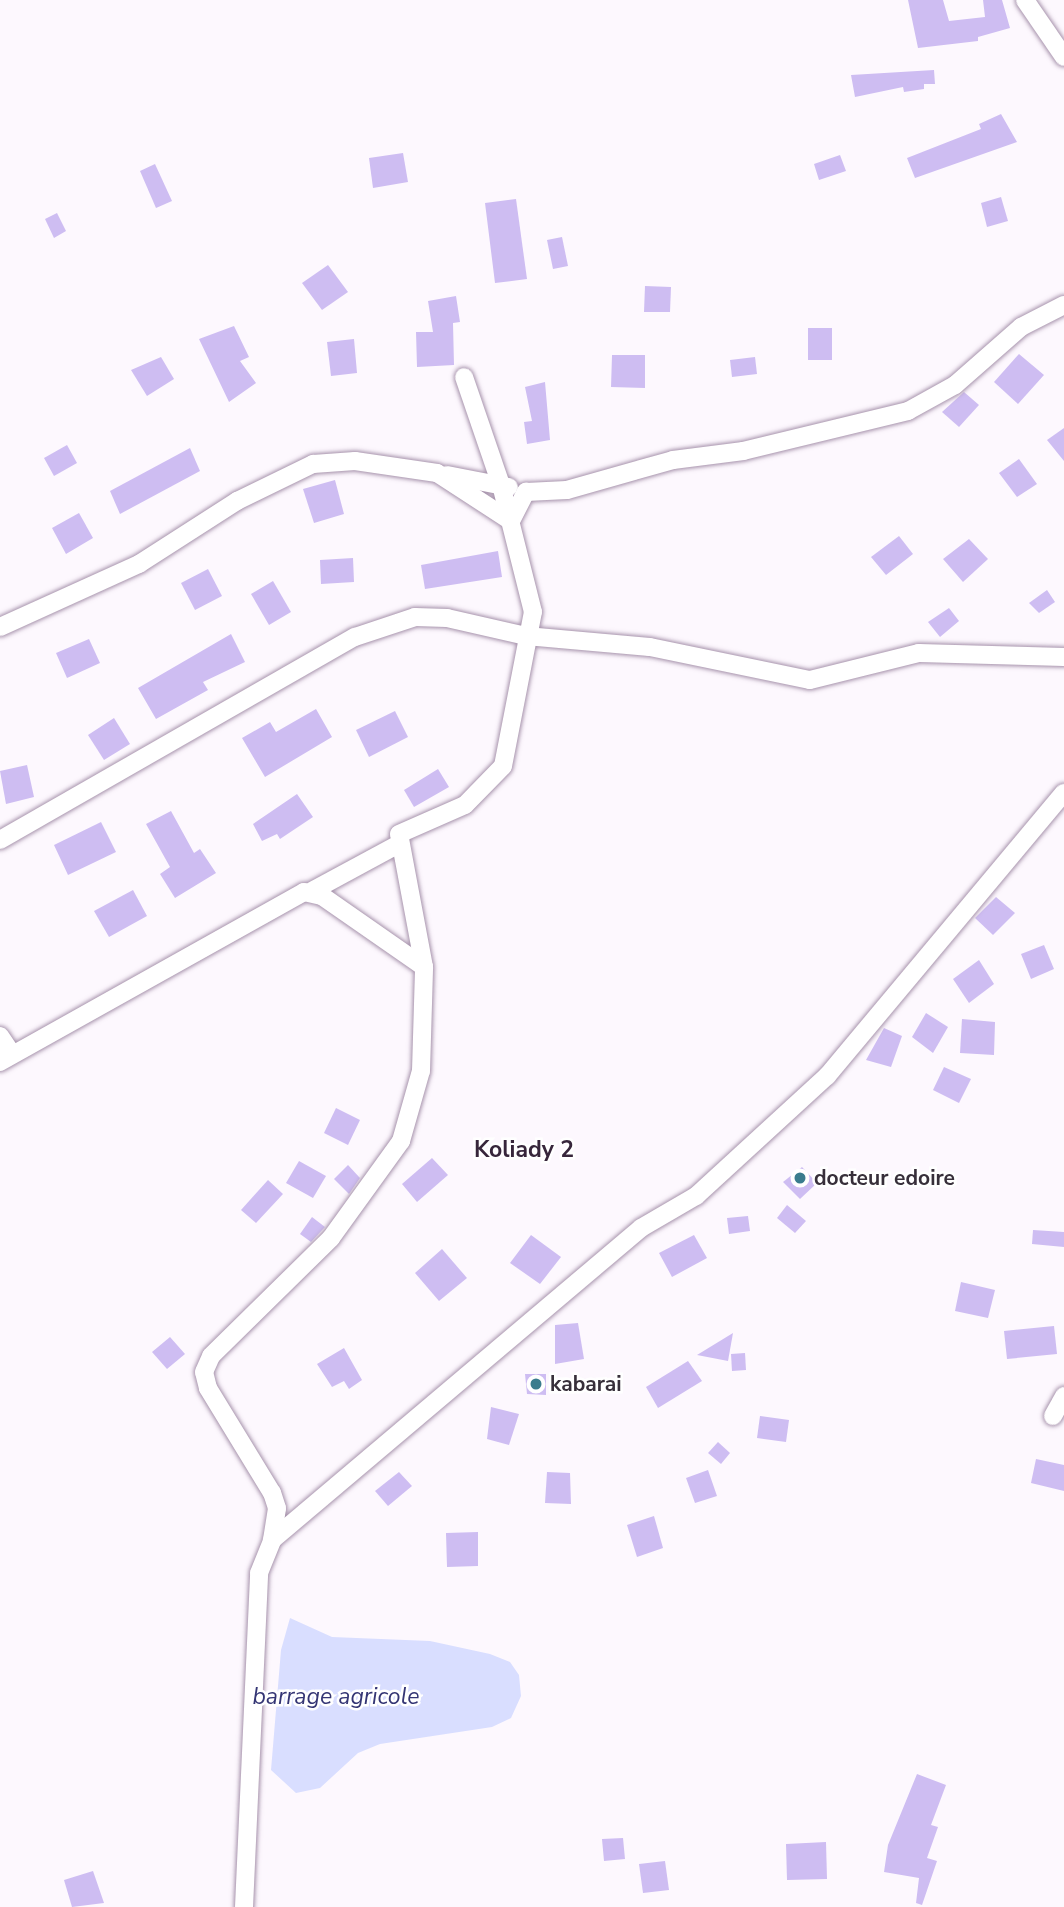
<!DOCTYPE html>
<style>
body{margin:0}
#map{position:relative;width:1064px;height:1907px;overflow:hidden;background:#fdf8fe;font-family:"Nunito Sans",sans-serif}
div>[style]{position:absolute}
[style*='--x']{left:calc(var(--x)*1px);top:calc(var(--y)*1px);width:calc(var(--w)*1px);rotate:calc(var(--a)*1deg)}
.water>*{inset:0;background:#d9deff}
.building>*{inset:0;background:#cebdf2}
.roads{filter:drop-shadow(0 0 2px #a793ac) drop-shadow(0 0 2px #a793ac)}
.street>*{height:18px;margin:-9px;padding:0 9px;transform-origin:9px;border-radius:9px;background:#fff}
.dots>*{width:19px;height:19px;translate:-50% -50%;box-sizing:border-box;border:4px solid #fff;border-radius:50%}
span{translate:-50% -50%;white-space:nowrap;text-align:center;line-height:1.15;-webkit-text-stroke:5px #fff;paint-order:stroke}
.poi-label{font-size:21px;color:#372f3a;font-weight:700}
.left{translate:0 -50%;text-align:left}
.neighbourhood-label{font-size:23px;color:#37263b;font-weight:700}
.water-label{font-size:23px;color:#343574;font-style:italic}
</style>
<div id="map">
<div class="water">
<div style="clip-path:polygon(290px 1618px,332px 1637px,430px 1641px,490px 1654px,510px 1662px,519px 1675px,521px 1696px,511px 1718px,492px 1727px,380px 1744px,358px 1753px,320px 1788px,296px 1793px,271px 1770px,281px 1650px)"></div>
</div>
<div class="building">
<div style="clip-path:polygon(908px 0,943px 0,949px 21px,985px 17px,983px 0,1002px 0,1010px 28px,978px 37px,978px 41px,918px 48px)"></div>
<div style="clip-path:polygon(934px 70px,935px 84px,924px 84px,924px 89px,904px 92px,903px 87px,855px 97px,851px 75px)"></div>
<div style="clip-path:polygon(1001px 114px,1017px 142px,915px 178px,907px 158px,981px 129px,979px 124px)"></div>
<div style="clip-path:polygon(403px 153px,408px 182px,373px 188px,369px 158px)"></div>
<div style="clip-path:polygon(840px 155px,846px 171px,819px 180px,814px 164px)"></div>
<div style="clip-path:polygon(155px 164px,172px 201px,156px 208px,140px 171px)"></div>
<div style="clip-path:polygon(1001px 197px,1008px 221px,987px 227px,981px 203px)"></div>
<div style="clip-path:polygon(516px 199px,527px 279px,495px 283px,485px 203px)"></div>
<div style="clip-path:polygon(57px 213px,66px 231px,54px 238px,45px 219px)"></div>
<div style="clip-path:polygon(562px 237px,568px 266px,553px 269px,547px 240px)"></div>
<div style="clip-path:polygon(328px 265px,348px 292px,322px 310px,302px 283px)"></div>
<div style="clip-path:polygon(645px 286px,671px 287px,670px 312px,644px 312px)"></div>
<div style="clip-path:polygon(456px 296px,460px 322px,453px 323px,454px 365px,417px 367px,416px 332px,433px 332px,428px 301px)"></div>
<div style="clip-path:polygon(234px 326px,249px 357px,240px 361px,256px 383px,229px 402px,199px 339px)"></div>
<div style="clip-path:polygon(808px 328px,832px 328px,832px 360px,808px 360px)"></div>
<div style="clip-path:polygon(354px 339px,357px 373px,331px 376px,327px 342px)"></div>
<div style="clip-path:polygon(1019px 354px,1044px 375px,1018px 404px,994px 382px)"></div>
<div style="clip-path:polygon(612px 355px,645px 355px,645px 388px,611px 387px)"></div>
<div style="clip-path:polygon(161px 357px,174px 379px,147px 396px,131px 370px)"></div>
<div style="clip-path:polygon(755px 357px,757px 374px,732px 377px,730px 360px)"></div>
<div style="clip-path:polygon(545px 382px,550px 440px,527px 444px,524px 422px,532px 421px,525px 387px)"></div>
<div style="clip-path:polygon(964px 392px,979px 405px,959px 427px,942px 412px)"></div>
<div style="clip-path:polygon(1064px 428px,1064px 461px,1047px 440px)"></div>
<div style="clip-path:polygon(67px 445px,77px 463px,54px 476px,44px 458px)"></div>
<div style="clip-path:polygon(190px 448px,200px 471px,120px 514px,110px 491px)"></div>
<div style="clip-path:polygon(1019px 459px,1037px 484px,1017px 497px,999px 473px)"></div>
<div style="clip-path:polygon(335px 480px,344px 514px,314px 523px,303px 489px)"></div>
<div style="clip-path:polygon(79px 513px,93px 538px,66px 554px,52px 528px)"></div>
<div style="clip-path:polygon(899px 536px,913px 554px,886px 575px,871px 557px)"></div>
<div style="clip-path:polygon(969px 539px,988px 559px,963px 582px,943px 559px)"></div>
<div style="clip-path:polygon(498px 551px,502px 577px,425px 589px,421px 565px)"></div>
<div style="clip-path:polygon(353px 558px,354px 582px,321px 584px,320px 560px)"></div>
<div style="clip-path:polygon(208px 569px,222px 596px,195px 610px,181px 583px)"></div>
<div style="clip-path:polygon(273px 581px,291px 612px,269px 625px,251px 594px)"></div>
<div style="clip-path:polygon(1047px 590px,1055px 602px,1039px 613px,1029px 603px)"></div>
<div style="clip-path:polygon(949px 608px,959px 621px,940px 637px,928px 622px)"></div>
<div style="clip-path:polygon(231px 634px,245px 662px,203px 682px,208px 690px,156px 719px,138px 688px)"></div>
<div style="clip-path:polygon(89px 639px,100px 663px,67px 678px,56px 653px)"></div>
<div style="clip-path:polygon(316px 709px,332px 737px,265px 777px,242px 738px,270px 722px,276px 732px)"></div>
<div style="clip-path:polygon(395px 711px,408px 737px,369px 757px,356px 730px)"></div>
<div style="clip-path:polygon(114px 718px,130px 744px,104px 760px,88px 735px)"></div>
<div style="clip-path:polygon(27px 765px,34px 797px,6px 804px,0 771px)"></div>
<div style="clip-path:polygon(438px 769px,449px 787px,414px 807px,404px 790px)"></div>
<div style="clip-path:polygon(297px 794px,313px 817px,280px 839px,277px 834px,262px 841px,253px 824px)"></div>
<div style="clip-path:polygon(171px 811px,194px 853px,200px 849px,216px 873px,175px 898px,160px 874px,170px 867px,146px 824px)"></div>
<div style="clip-path:polygon(101px 822px,116px 852px,68px 875px,54px 845px)"></div>
<div style="clip-path:polygon(133px 890px,147px 916px,109px 937px,94px 911px)"></div>
<div style="clip-path:polygon(996px 897px,1015px 913px,993px 935px,975px 918px)"></div>
<div style="clip-path:polygon(1044px 945px,1054px 969px,1031px 979px,1021px 954px)"></div>
<div style="clip-path:polygon(979px 960px,994px 984px,969px 1003px,953px 979px)"></div>
<div style="clip-path:polygon(926px 1013px,948px 1027px,933px 1053px,912px 1037px)"></div>
<div style="clip-path:polygon(962px 1019px,995px 1022px,994px 1055px,960px 1053px)"></div>
<div style="clip-path:polygon(884px 1028px,902px 1036px,891px 1067px,866px 1060px)"></div>
<div style="clip-path:polygon(944px 1067px,971px 1079px,959px 1103px,933px 1090px)"></div>
<div style="clip-path:polygon(336px 1108px,360px 1120px,348px 1145px,324px 1133px)"></div>
<div style="clip-path:polygon(432px 1158px,448px 1175px,417px 1202px,402px 1184px)"></div>
<div style="clip-path:polygon(299px 1161px,326px 1176px,313px 1198px,286px 1183px)"></div>
<div style="clip-path:polygon(348px 1165px,360px 1178px,349px 1194px,334px 1179px)"></div>
<div style="clip-path:polygon(802px 1167px,817px 1183px,800px 1199px,783px 1182px)"></div>
<div style="clip-path:polygon(268px 1180px,283px 1194px,256px 1223px,241px 1210px)"></div>
<div style="clip-path:polygon(787px 1205px,806px 1221px,795px 1233px,777px 1218px)"></div>
<div style="clip-path:polygon(748px 1216px,750px 1231px,729px 1234px,727px 1218px)"></div>
<div style="clip-path:polygon(312px 1217px,325px 1227px,311px 1242px,300px 1234px)"></div>
<div style="clip-path:polygon(1033px 1230px,1064px 1232px,1064px 1247px,1032px 1244px)"></div>
<div style="clip-path:polygon(531px 1235px,561px 1257px,540px 1284px,510px 1263px)"></div>
<div style="clip-path:polygon(694px 1235px,707px 1258px,672px 1277px,659px 1253px)"></div>
<div style="clip-path:polygon(442px 1249px,467px 1278px,439px 1301px,415px 1273px)"></div>
<div style="clip-path:polygon(961px 1282px,995px 1290px,988px 1318px,955px 1311px)"></div>
<div style="clip-path:polygon(578px 1323px,584px 1359px,555px 1364px,555px 1325px)"></div>
<div style="clip-path:polygon(1054px 1326px,1057px 1354px,1007px 1359px,1004px 1331px)"></div>
<div style="clip-path:polygon(733px 1333px,728px 1361px,697px 1355px)"></div>
<div style="clip-path:polygon(170px 1337px,185px 1354px,167px 1369px,152px 1352px)"></div>
<div style="clip-path:polygon(344px 1348px,362px 1380px,349px 1389px,344px 1381px,332px 1387px,317px 1364px)"></div>
<div style="clip-path:polygon(745px 1353px,746px 1370px,732px 1371px,731px 1354px)"></div>
<div style="clip-path:polygon(688px 1361px,702px 1381px,658px 1408px,646px 1387px)"></div>
<div style="clip-path:polygon(525px 1374px,546px 1374px,546px 1395px,527px 1394px)"></div>
<div style="clip-path:polygon(491px 1407px,519px 1414px,509px 1445px,487px 1439px)"></div>
<div style="clip-path:polygon(760px 1416px,789px 1420px,786px 1442px,757px 1438px)"></div>
<div style="clip-path:polygon(718px 1442px,730px 1453px,721px 1464px,708px 1453px)"></div>
<div style="clip-path:polygon(1036px 1459px,1064px 1465px,1064px 1491px,1031px 1483px)"></div>
<div style="clip-path:polygon(708px 1470px,717px 1496px,695px 1503px,686px 1478px)"></div>
<div style="clip-path:polygon(399px 1472px,412px 1486px,388px 1506px,375px 1491px)"></div>
<div style="clip-path:polygon(547px 1472px,570px 1473px,571px 1504px,545px 1503px)"></div>
<div style="clip-path:polygon(654px 1516px,663px 1548px,637px 1557px,627px 1525px)"></div>
<div style="clip-path:polygon(478px 1532px,478px 1566px,447px 1567px,446px 1533px)"></div>
<div style="clip-path:polygon(917px 1774px,946px 1785px,931px 1825px,938px 1827px,927px 1858px,937px 1861px,922px 1905px,916px 1903px,919px 1878px,884px 1872px,888px 1845px)"></div>
<div style="clip-path:polygon(623px 1838px,625px 1859px,604px 1861px,602px 1839px)"></div>
<div style="clip-path:polygon(826px 1842px,827px 1879px,787px 1880px,786px 1844px)"></div>
<div style="clip-path:polygon(665px 1861px,669px 1890px,643px 1893px,639px 1864px)"></div>
<div style="clip-path:polygon(93px 1871px,104px 1903px,72px 1907px,64px 1880px)"></div>
</div>
<div class="roads">
<div class="street">
<div style="--x:1025;--y:0;--w:69;--a:55.6"></div>
<div style="--x:447;--y:475;--w:63;--a:11"></div>
<div style="--x:0;--y:627;--w:153;--a:-24.4"></div>
<div style="--x:139;--y:564;--w:117;--a:-32.7"></div>
<div style="--x:237;--y:501;--w:85;--a:-26"></div>
<div style="--x:313;--y:464;--w:42;--a:-4.1"></div>
<div style="--x:355;--y:461;--w:83;--a:8.3"></div>
<div style="--x:437;--y:473;--w:88;--a:33"></div>
<div style="--x:511;--y:521;--w:33;--a:-63"></div>
<div style="--x:526;--y:492;--w:41;--a:-2.8"></div>
<div style="--x:567;--y:490;--w:110;--a:-15.8"></div>
<div style="--x:673;--y:460;--w:71;--a:-7.3"></div>
<div style="--x:743;--y:451;--w:170;--a:-13.6"></div>
<div style="--x:908;--y:411;--w:54;--a:-29"></div>
<div style="--x:955;--y:385;--w:88;--a:-41.3"></div>
<div style="--x:1021;--y:327;--w:48;--a:-27.1"></div>
<div style="--x:0;--y:840;--w:409;--a:-29.8"></div>
<div style="--x:355;--y:637;--w:63;--a:-18.4"></div>
<div style="--x:415;--y:617;--w:32;--a:2"></div>
<div style="--x:447;--y:618;--w:81;--a:12.8"></div>
<div style="--x:526;--y:636;--w:124;--a:5.1"></div>
<div style="--x:650;--y:647;--w:163;--a:11.7"></div>
<div style="--x:810;--y:680;--w:112;--a:-13.9"></div>
<div style="--x:919;--y:653;--w:145;--a:1.6"></div>
<div style="--x:312;--y:891;--w:99;--a:-28.4"></div>
<div style="--x:0;--y:1036;--w:22;--a:56"></div>
<div style="--x:0;--y:1062;--w:348;--a:-29.2"></div>
<div style="--x:304;--y:892;--w:18;--a:13"></div>
<div style="--x:322;--y:896;--w:124;--a:34.8"></div>
<div style="--x:1053;--y:1416;--w:23;--a:-61"></div>
<div style="--x:272;--y:1540;--w:32;--a:-81"></div>
<div style="--x:277;--y:1508;--w:16;--a:-108"></div>
<div style="--x:272;--y:1493;--w:123;--a:-121.4"></div>
<div style="--x:208;--y:1388;--w:16;--a:-104"></div>
<div style="--x:204;--y:1372;--w:17;--a:-66"></div>
<div style="--x:211;--y:1356;--w:168;--a:-44.5"></div>
<div style="--x:331;--y:1238;--w:120;--a:-54.2"></div>
<div style="--x:401;--y:1141;--w:73;--a:-74.1"></div>
<div style="--x:421;--y:1071;--w:104;--a:-88.3"></div>
<div style="--x:424;--y:967;--w:135;--a:-100.6"></div>
<div style="--x:399;--y:834;--w:72;--a:-23.7"></div>
<div style="--x:465;--y:805;--w:54;--a:-45.7"></div>
<div style="--x:503;--y:766;--w:157;--a:-79"></div>
<div style="--x:533;--y:612;--w:131;--a:-104.1"></div>
<div style="--x:501;--y:485;--w:114;--a:-108.9"></div>
<div style="--x:244;--y:1907;--w:334;--a:-87.4"></div>
<div style="--x:259;--y:1573;--w:35;--a:-68"></div>
<div style="--x:272;--y:1540;--w:483;--a:-40.2"></div>
<div style="--x:641;--y:1228;--w:64;--a:-30.2"></div>
<div style="--x:696;--y:1196;--w:178;--a:-42.5"></div>
<div style="--x:827;--y:1076;--w:369;--a:-50.1"></div>
</div>
</div>
<div class="dots">
<div style="left:800px;top:1178px;background:#3a7c8d"></div>
<div style="left:536px;top:1384px;background:#3a7c8d"></div>
</div>
<div class="poi-label">
<span class="left" style="left:814px;top:1178px">docteur edoire</span>
<span class="left" style="left:550px;top:1384px">kabarai</span>
</div>
<div class="neighbourhood-label">
<span style="left:524px;top:1150px">Koliady 2</span>
</div>
<div class="water-label">
<span style="left:336px;top:1697px">barrage agricole</span>
</div>
</div>
